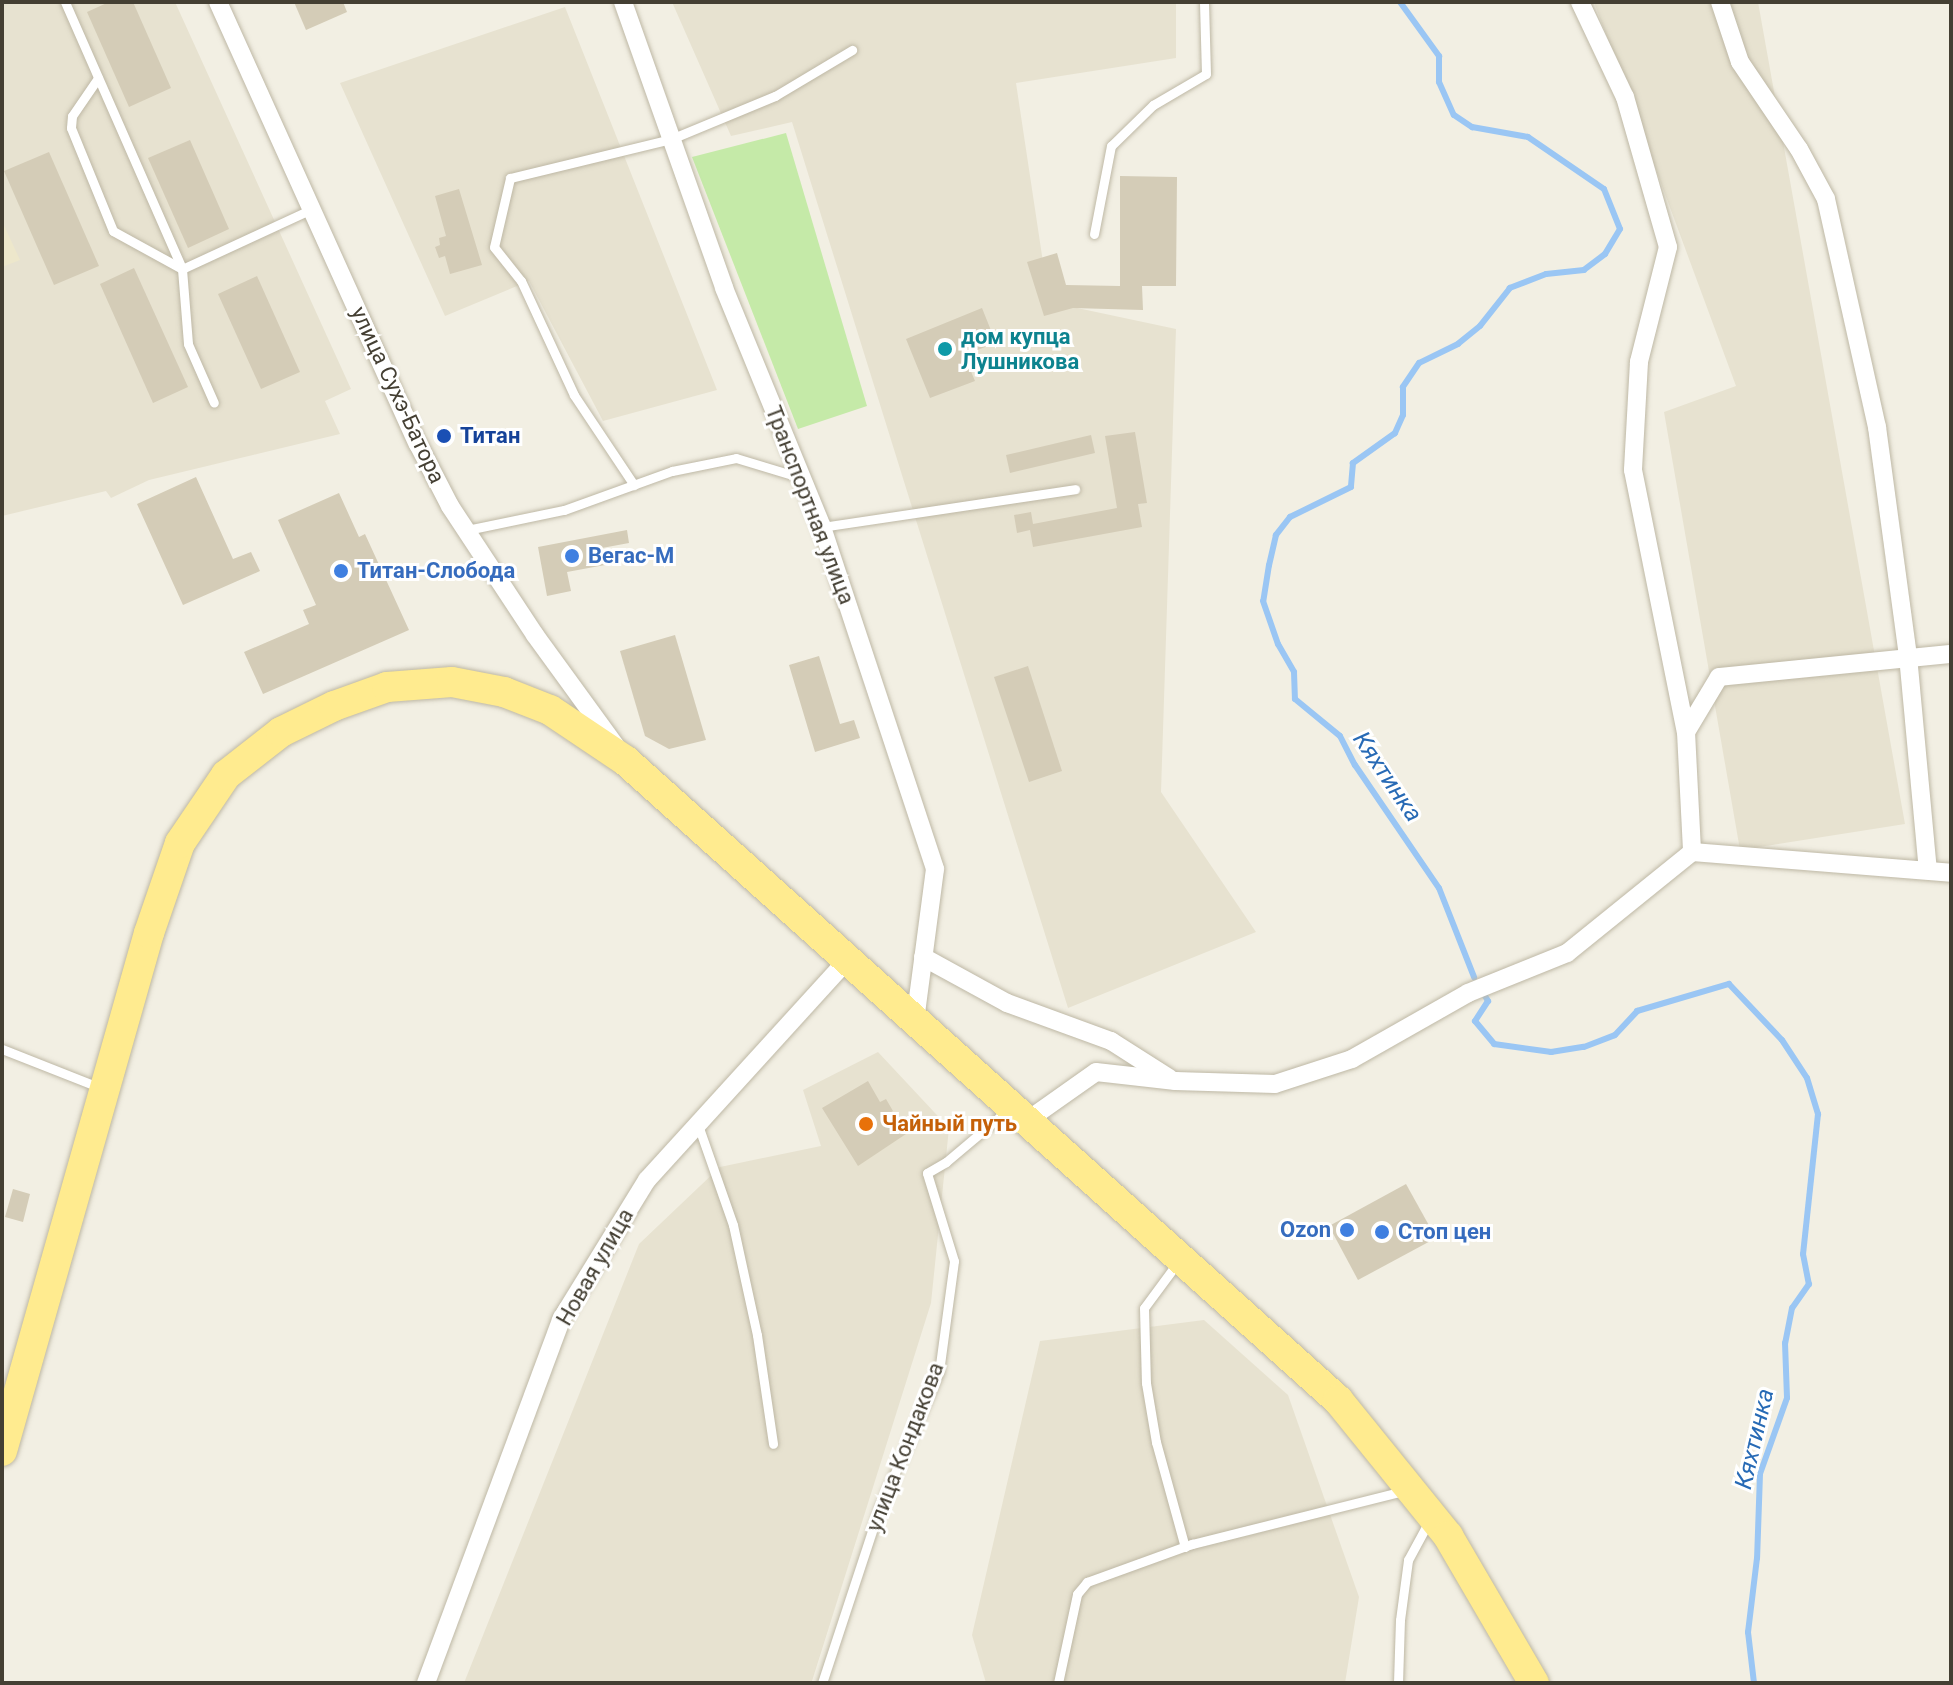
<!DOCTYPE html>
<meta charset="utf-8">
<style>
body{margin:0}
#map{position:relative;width:1953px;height:1685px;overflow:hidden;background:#f2efe3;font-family:Roboto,sans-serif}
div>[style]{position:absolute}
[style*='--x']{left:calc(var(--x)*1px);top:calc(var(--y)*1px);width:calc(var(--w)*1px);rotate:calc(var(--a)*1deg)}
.residential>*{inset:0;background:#e7e2d0}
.education>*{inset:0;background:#ede7cb}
.green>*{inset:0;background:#c5eaa8}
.stream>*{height:6px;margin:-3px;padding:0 3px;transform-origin:3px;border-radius:3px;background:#9ac6f4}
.building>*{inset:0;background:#d4ccb7}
.roads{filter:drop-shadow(0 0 2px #beb8a5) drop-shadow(0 0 2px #beb8a5)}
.service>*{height:9px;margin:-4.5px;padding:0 4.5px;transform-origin:4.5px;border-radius:4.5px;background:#fff}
.minor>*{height:18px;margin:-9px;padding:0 9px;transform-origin:9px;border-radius:9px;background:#fff}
.primary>*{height:30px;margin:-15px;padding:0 15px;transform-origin:15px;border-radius:15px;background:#ffeb8f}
.dots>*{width:22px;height:22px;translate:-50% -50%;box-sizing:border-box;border:4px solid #fff;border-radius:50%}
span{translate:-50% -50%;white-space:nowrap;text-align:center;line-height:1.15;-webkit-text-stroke:6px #fff;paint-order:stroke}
.culture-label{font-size:22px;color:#0d838f;font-weight:700}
.left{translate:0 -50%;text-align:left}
.street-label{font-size:22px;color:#443f33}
.transit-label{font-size:22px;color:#164399;font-weight:700}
.shop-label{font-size:22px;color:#366cbe;font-weight:700}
.right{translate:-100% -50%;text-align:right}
.food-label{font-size:22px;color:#c56008;font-weight:700}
.water-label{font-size:24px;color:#276ab5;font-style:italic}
.frame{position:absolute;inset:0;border:4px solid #443f33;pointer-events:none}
</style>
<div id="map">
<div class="residential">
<div style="clip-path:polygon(2px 2px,175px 2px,351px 389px,325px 401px,340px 434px,149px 480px,111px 498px,106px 491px,2px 516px)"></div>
<div style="clip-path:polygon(672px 2px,1176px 2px,1176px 58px,1016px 83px,1049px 302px,1176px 329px,1161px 792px,1256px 932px,1068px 1008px,792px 122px,731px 136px)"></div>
<div style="clip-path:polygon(1594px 2px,1758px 2px,1905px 824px,1740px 850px,1664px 412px,1736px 386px)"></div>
<div style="clip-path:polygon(565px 7px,717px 390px,603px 421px,529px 281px,445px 316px,340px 83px)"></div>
<div style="clip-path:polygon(878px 1052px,949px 1128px,931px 1303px,812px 1681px,464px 1683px,639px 1244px,720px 1167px,821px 1146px,803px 1090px)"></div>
<div style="clip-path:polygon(1204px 1320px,1288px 1395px,1359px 1597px,1345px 1683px,986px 1683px,972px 1635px,1040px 1341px)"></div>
</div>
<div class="education">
<div style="clip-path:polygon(2px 221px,20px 260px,2px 267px)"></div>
</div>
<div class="green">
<div style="clip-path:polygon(786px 133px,867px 406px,798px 429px,692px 157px)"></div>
</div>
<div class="stream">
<div style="--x:1400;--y:2;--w:67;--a:54.2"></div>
<div style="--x:1439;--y:56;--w:26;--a:90"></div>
<div style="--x:1439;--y:82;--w:36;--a:66"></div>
<div style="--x:1454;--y:115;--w:22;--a:34"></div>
<div style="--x:1472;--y:127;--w:57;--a:10.1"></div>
<div style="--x:1528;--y:137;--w:92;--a:34.4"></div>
<div style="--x:1604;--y:189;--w:43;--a:68.2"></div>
<div style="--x:1620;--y:229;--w:29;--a:121"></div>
<div style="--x:1605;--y:254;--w:26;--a:143"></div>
<div style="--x:1584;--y:270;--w:38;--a:174"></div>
<div style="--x:1546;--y:274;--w:39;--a:159"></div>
<div style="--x:1510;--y:288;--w:48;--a:128.3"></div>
<div style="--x:1480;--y:326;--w:28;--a:141"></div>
<div style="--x:1458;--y:344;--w:43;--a:154"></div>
<div style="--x:1419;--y:363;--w:29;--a:124"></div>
<div style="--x:1403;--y:387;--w:28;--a:90"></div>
<div style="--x:1403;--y:415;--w:20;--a:114"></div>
<div style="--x:1395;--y:433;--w:52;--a:144.5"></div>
<div style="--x:1353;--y:463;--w:24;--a:95"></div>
<div style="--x:1351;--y:487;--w:68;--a:153.8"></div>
<div style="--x:1290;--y:517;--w:23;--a:128"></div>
<div style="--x:1276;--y:535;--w:31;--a:103"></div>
<div style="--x:1269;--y:565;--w:36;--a:99"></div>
<div style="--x:1263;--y:601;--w:46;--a:70.8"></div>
<div style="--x:1278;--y:644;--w:32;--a:60"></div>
<div style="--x:1294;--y:672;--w:27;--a:88"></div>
<div style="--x:1295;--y:699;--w:58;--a:39.4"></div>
<div style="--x:1340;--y:736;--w:33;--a:63"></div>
<div style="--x:1355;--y:765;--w:149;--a:55.7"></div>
<div style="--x:1439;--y:888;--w:96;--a:68.5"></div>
<div style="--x:1482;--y:991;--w:12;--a:59"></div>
<div style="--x:1488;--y:1001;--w:24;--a:123"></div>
<div style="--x:1475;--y:1021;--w:30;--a:50"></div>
<div style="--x:1494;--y:1044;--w:58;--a:8"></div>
<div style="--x:1551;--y:1052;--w:33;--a:-9"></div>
<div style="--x:1584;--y:1047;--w:33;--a:-21"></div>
<div style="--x:1615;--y:1035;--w:33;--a:-47"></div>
<div style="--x:1637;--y:1011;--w:96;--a:-16.4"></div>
<div style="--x:1729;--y:984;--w:77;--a:46.6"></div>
<div style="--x:1782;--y:1040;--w:45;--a:56.7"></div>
<div style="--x:1807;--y:1078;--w:38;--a:73"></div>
<div style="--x:1818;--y:1114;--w:141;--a:96.1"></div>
<div style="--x:1803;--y:1254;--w:31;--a:79"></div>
<div style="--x:1809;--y:1284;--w:29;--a:125"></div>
<div style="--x:1792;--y:1308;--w:36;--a:101"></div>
<div style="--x:1785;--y:1343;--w:55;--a:87.9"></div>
<div style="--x:1787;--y:1398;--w:81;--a:109.6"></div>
<div style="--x:1760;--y:1474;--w:84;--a:92"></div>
<div style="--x:1757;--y:1558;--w:75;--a:96.9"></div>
<div style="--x:1748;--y:1632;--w:51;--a:83.3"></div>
</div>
<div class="building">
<div style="clip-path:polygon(109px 2px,133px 2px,171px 88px,129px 107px,87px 12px)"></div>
<div style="clip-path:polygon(294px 2px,343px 2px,347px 12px,306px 30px)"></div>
<div style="clip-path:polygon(190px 140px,229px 229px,188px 248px,148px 158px)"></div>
<div style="clip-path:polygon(49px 152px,99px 266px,54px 285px,4px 171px)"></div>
<div style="clip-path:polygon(1120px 176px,1177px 177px,1176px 286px,1142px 286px,1143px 310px,1073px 308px,1044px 316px,1027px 262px,1057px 253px,1066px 285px,1120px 286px)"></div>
<div style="clip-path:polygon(459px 189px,482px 265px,450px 274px,445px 256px,439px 258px,435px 247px,440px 245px,439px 238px,446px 236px,435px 196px)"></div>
<div style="clip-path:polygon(134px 268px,188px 387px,153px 403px,100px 284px)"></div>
<div style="clip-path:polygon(257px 276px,300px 372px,261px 389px,218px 294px)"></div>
<div style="clip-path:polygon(982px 308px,996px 343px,964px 355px,975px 381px,930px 398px,906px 339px)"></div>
<div style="clip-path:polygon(1135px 432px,1147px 503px,1138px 504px,1142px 527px,1033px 547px,1030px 530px,1017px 533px,1014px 515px,1031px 512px,1033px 524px,1117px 508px,1105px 436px)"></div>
<div style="clip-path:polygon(1091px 435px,1095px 453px,1010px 473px,1006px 455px)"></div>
<div style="clip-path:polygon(196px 477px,233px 559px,251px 552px,260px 571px,183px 605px,137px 504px)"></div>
<div style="clip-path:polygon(339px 493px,359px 537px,365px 534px,409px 630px,263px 694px,244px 652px,309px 624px,303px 610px,316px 605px,278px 520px)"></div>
<div style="clip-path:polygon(627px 530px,629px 543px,602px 548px,605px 565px,567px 572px,571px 591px,547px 596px,538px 547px)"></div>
<div style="clip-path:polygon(675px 635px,706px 740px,669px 749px,645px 736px,620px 651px)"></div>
<div style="clip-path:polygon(819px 656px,840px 724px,854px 720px,860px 738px,815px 752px,789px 665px)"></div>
<div style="clip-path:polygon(1028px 666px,1062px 771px,1029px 782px,994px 677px)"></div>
<div style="clip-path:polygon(868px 1081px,880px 1102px,886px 1099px,893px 1111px,888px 1114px,894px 1123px,906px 1122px,912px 1130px,858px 1166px,822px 1108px)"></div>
<div style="clip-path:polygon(1406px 1184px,1436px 1238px,1358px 1280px,1329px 1226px)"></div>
<div style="clip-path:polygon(13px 1189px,30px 1194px,23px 1222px,5px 1217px)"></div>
</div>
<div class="roads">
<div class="service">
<div style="--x:65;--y:2;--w:292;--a:66.3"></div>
<div style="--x:182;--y:269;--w:143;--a:-24.8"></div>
<div style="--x:98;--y:78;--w:46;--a:124.4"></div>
<div style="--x:72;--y:116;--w:12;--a:95"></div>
<div style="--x:71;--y:128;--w:111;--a:67.8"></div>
<div style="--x:113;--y:231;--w:79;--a:28.8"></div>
<div style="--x:182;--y:269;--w:75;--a:85.4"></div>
<div style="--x:188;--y:344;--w:64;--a:66.2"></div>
<div style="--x:1094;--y:234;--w:90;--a:-79.1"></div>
<div style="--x:1111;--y:146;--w:59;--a:-44.3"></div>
<div style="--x:1153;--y:105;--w:61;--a:-30.3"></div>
<div style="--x:1206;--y:74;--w:72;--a:-91.6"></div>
<div style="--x:634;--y:485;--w:108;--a:-123.7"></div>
<div style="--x:574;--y:395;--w:126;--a:-114.9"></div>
<div style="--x:521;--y:281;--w:43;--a:-128.5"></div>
<div style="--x:494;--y:247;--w:71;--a:-76.9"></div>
<div style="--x:510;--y:178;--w:166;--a:-13.6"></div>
<div style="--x:671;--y:139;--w:113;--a:-22.5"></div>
<div style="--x:775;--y:96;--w:90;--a:-30.9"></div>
<div style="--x:822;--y:527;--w:256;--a:-8.5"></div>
<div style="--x:467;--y:530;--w:99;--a:-11.7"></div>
<div style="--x:564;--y:510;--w:115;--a:-19.9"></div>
<div style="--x:672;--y:471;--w:65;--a:-11.5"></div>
<div style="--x:736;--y:458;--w:69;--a:16.9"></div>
<div style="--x:2;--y:1049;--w:106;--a:21.5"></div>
<div style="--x:698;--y:1125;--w:106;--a:70.7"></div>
<div style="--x:733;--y:1225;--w:113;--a:77.7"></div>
<div style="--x:757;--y:1335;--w:110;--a:81.6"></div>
<div style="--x:1178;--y:1262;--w:57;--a:126.5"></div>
<div style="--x:1144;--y:1308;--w:75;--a:88.5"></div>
<div style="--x:1146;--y:1383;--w:60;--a:80.4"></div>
<div style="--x:1156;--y:1442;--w:109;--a:74.6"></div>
<div style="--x:822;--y:1683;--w:185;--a:-71.8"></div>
<div style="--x:880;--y:1507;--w:147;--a:-66.4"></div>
<div style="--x:939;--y:1372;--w:112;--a:-82.3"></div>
<div style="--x:954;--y:1261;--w:92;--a:-107.1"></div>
<div style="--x:927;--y:1173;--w:22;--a:-30"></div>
<div style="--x:946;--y:1162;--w:82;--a:-40.1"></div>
<div style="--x:1058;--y:1683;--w:91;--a:-77.9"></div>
<div style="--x:1077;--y:1594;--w:16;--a:-50"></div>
<div style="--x:1087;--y:1582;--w:112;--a:-19.9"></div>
<div style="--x:1192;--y:1544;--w:218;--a:-14.1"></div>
<div style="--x:1398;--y:1683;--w:63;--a:-88.2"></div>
<div style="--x:1400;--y:1620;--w:61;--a:-82.4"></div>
<div style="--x:1408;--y:1560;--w:42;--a:-61.6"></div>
</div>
<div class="minor">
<div style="--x:218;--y:2;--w:485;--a:65.7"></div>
<div style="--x:418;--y:444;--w:70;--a:62.7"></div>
<div style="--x:450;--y:506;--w:154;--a:56.6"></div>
<div style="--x:535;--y:635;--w:136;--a:54"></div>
<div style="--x:623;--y:2;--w:303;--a:70.5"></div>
<div style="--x:724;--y:288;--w:258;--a:67.7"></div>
<div style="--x:822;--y:527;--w:360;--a:71.7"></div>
<div style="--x:935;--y:869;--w:152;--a:97.5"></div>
<div style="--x:1580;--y:2;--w:105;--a:64.7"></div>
<div style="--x:1625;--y:97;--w:156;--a:74"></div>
<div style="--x:1668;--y:247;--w:119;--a:104.2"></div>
<div style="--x:1639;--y:362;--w:108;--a:93.2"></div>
<div style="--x:1633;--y:470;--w:267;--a:78.6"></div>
<div style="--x:1686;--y:732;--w:120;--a:87.1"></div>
<div style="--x:1720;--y:2;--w:63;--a:71.6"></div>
<div style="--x:1740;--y:62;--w:105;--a:55.9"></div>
<div style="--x:1799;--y:149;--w:57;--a:61.6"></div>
<div style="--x:1826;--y:199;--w:234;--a:77.4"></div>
<div style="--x:1877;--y:427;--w:231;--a:82.3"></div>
<div style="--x:1908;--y:656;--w:215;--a:84.7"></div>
<div style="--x:1686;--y:732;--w:64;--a:-59"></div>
<div style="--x:1719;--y:677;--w:233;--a:-5.7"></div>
<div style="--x:923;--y:957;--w:96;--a:28.7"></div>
<div style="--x:1007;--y:1003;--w:111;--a:20.1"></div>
<div style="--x:1111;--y:1041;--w:69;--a:32.5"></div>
<div style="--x:1028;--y:1120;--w:83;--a:-35.2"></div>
<div style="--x:1096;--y:1072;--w:80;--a:6.5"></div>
<div style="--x:1175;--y:1081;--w:100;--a:1.7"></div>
<div style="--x:1275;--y:1084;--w:81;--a:-18"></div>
<div style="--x:1352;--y:1059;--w:133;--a:-29.6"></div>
<div style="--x:1468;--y:993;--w:107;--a:-22"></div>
<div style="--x:1567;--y:953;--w:161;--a:-38.9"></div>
<div style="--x:1692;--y:852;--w:260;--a:4.6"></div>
<div style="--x:426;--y:1683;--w:390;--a:-69.6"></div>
<div style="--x:562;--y:1318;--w:162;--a:-58.4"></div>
<div style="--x:647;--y:1180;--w:300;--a:-47.7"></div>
</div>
<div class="primary">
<div style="--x:2;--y:1451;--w:538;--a:-74.16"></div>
<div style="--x:149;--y:933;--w:95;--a:-71"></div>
<div style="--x:180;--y:843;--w:82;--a:-55.9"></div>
<div style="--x:226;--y:775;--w:70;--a:-38"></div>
<div style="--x:281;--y:732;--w:59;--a:-26.1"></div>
<div style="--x:334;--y:706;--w:56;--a:-19.7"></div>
<div style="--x:387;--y:687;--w:65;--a:-4.4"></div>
<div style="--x:452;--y:682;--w:53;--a:10.9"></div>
<div style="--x:504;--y:692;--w:49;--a:21.4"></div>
<div style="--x:550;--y:710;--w:92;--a:33.9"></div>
<div style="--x:626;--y:761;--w:957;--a:41.91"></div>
<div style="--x:1338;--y:1400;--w:175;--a:51"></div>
<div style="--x:1448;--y:1536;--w:170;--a:59.7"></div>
</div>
</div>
<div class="dots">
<div style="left:945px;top:349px;background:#0f9aa8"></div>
<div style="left:444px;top:436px;background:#1a4fb4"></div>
<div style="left:572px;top:556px;background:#3f7fe0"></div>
<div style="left:341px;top:571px;background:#3f7fe0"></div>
<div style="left:866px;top:1124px;background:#e8710a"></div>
<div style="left:1347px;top:1230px;background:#3f7fe0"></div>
<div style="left:1382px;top:1232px;background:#3f7fe0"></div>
</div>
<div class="culture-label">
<span class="left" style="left:961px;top:349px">дом купца<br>Лушникова</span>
</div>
<div class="street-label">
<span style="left:398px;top:395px;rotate:65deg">улица Сухэ-Батора</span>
<span style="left:810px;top:505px;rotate:69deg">Транспортная улица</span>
<span style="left:595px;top:1267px;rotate:-60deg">Новая улица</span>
<span style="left:905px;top:1447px;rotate:-69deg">улица Кондакова</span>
</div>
<div class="transit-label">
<span class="left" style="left:460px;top:436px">Титан</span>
</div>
<div class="shop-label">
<span class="left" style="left:588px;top:556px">Вегас-М</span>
<span class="left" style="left:357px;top:571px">Титан-Слобода</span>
<span class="right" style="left:1331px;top:1230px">Ozon</span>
<span class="left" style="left:1398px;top:1232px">Стоп цен</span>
</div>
<div class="food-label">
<span class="left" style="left:882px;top:1124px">Чайный путь</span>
</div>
<div class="water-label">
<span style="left:1387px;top:777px;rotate:56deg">Кяхтинка</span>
<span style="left:1755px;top:1439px;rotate:-77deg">Кяхтинка</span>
</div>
<div class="frame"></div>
</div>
